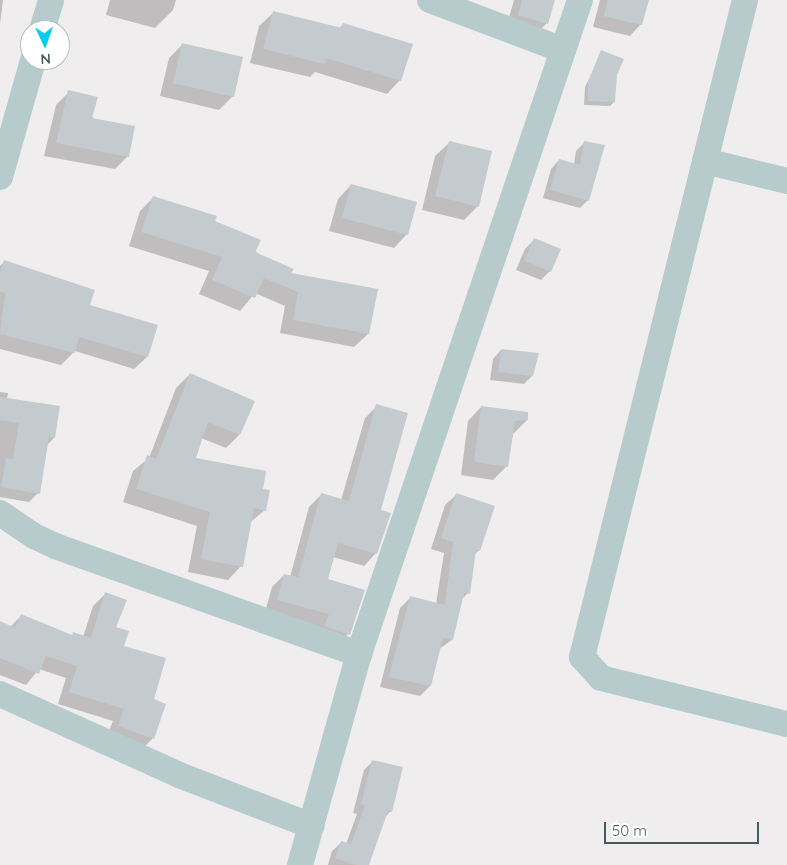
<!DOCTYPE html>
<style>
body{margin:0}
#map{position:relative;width:787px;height:865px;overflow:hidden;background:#f0edee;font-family:Quicksand,sans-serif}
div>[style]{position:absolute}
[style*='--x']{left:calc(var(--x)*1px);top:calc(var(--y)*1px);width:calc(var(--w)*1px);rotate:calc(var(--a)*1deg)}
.shadow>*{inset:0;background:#0003}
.building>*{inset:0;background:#c3cbce}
.minor>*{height:26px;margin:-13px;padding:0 13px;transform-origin:13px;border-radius:13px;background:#b7cbcc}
span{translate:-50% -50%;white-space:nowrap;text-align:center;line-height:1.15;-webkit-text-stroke:5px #fff;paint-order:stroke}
.north{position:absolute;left:20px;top:20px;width:50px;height:50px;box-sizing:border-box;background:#fff;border:1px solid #b4bdbe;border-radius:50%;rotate:177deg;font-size:14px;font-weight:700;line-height:20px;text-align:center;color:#435b5d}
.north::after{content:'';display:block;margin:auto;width:18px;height:22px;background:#05ccf3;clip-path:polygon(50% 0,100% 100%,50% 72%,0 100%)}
.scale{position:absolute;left:604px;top:822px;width:155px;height:22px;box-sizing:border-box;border:2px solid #435b5d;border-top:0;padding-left:6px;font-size:15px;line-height:18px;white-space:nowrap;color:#435b5d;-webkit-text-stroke:4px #fff;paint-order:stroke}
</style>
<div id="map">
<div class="shadow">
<div style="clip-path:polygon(0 0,3px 0,0 24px)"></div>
<div style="clip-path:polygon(110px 0,176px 0,173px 10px,155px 28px,106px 15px)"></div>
<div style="clip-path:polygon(514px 0,553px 0,547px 23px,534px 36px,506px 28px)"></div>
<div style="clip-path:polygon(600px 0,648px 0,641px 24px,630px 36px,593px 27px)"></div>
<div style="clip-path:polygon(273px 13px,339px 29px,343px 24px,400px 80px,387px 94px,315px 72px,310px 77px,250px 63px,259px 26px)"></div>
<div style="clip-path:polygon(183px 44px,233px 96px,219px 110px,160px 96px,169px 58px)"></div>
<div style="clip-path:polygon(602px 52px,616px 75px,614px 102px,610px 106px,584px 105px,585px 87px)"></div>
<div style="clip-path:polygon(69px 92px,128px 156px,115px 169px,44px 156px,56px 105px)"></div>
<div style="clip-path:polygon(585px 142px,588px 200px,580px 208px,543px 198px,551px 169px,559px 160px,574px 164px,576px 151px)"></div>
<div style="clip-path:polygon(449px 143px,478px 206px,464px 220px,422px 210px,435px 156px)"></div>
<div style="clip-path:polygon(351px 185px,407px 234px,394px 248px,329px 231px,338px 199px)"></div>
<div style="clip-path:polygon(153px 198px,214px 221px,368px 334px,354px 347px,280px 333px,285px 306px,255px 293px,240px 311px,199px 294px,209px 271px,129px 246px,140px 211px)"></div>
<div style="clip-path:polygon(534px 240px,550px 271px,541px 280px,516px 270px,525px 249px)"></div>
<div style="clip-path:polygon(4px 262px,88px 306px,147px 357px,134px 369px,75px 351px,61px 365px,0 349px,0 266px)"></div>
<div style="clip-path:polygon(501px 350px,532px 376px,524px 384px,490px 380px,493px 359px)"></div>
<div style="clip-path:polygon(190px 374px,239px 435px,226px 448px,201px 438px,195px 459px,261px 490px,265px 510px,249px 523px,241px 566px,228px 580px,188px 572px,197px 526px,123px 502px,133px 471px,149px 458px,176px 388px)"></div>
<div style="clip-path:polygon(0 392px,8px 393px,7px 399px,54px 438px,47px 445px,38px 493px,29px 502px,0 497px)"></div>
<div style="clip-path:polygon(377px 406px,379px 510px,376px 553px,364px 566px,333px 557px,327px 580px,348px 634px,336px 646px,265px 612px,272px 587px,284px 575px,290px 577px,309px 507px,321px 495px,341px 500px,365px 418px)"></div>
<div style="clip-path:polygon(481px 407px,527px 420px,513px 434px,507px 466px,493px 480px,461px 475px,468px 421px)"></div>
<div style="clip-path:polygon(456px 495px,479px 550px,474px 555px,468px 593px,461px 600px,452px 640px,439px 649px,430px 686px,420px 696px,380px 687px,400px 608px,410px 598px,436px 604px,444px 553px,431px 549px,445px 505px)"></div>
<div style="clip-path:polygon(105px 594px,123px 647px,152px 700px,153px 738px,141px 750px,106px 738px,113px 721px,58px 704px,66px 678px,39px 669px,26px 685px,0 675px,0 623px,10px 627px,21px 616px,71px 636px,83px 637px,93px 606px)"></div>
<div style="clip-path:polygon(373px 761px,391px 811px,384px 818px,367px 865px,328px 865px,332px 851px,342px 842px,346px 844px,357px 814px,353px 813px,364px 770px)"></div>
</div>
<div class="building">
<div style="clip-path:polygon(522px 0,555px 0,548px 24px,518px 15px)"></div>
<div style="clip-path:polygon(608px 0,649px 0,642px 25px,604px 16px)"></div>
<div style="clip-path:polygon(273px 11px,342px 28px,343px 23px,413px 44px,401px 81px,326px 58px,325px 64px,263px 49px)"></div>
<div style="clip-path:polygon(182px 43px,243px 57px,234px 97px,173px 83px)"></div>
<div style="clip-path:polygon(601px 50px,624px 59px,617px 75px,615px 102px,588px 101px,588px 82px)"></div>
<div style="clip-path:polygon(68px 90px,98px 97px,92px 118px,135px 126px,129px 157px,56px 143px)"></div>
<div style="clip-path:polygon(449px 141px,492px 151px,479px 207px,435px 196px)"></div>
<div style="clip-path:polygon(584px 141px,605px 145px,589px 201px,550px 190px,559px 159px,580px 165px)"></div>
<div style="clip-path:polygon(351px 184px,417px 202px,408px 235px,342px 218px)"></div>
<div style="clip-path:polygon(153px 196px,217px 216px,215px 221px,261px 240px,255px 252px,294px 269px,291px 273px,378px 289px,369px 334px,293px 320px,298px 292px,264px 278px,255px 298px,212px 280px,222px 257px,141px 232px)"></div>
<div style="clip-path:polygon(534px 238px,561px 249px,551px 272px,524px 261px)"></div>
<div style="clip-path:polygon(4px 260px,95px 290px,90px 305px,158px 325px,148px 357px,79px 337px,75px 353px,0 334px,5px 293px,0 291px,0 272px)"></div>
<div style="clip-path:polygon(501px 349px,539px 353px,533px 376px,498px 372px)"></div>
<div style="clip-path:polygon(190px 373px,255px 401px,240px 435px,208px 422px,196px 458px,266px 471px,263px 489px,270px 490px,266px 511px,254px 508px,243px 567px,201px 559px,210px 512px,136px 489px,147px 455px,156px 459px)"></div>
<div style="clip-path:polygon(0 397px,60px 406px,55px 438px,49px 437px,40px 494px,1px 487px,6px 458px,13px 459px,19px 423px,0 420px)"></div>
<div style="clip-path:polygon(376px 404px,408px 413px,381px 510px,391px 513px,377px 554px,338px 543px,328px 579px,365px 590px,350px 635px,324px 626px,329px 614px,277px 600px,284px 574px,298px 577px,321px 493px,349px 501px)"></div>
<div style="clip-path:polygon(481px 406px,528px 412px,528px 420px,515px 421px,508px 467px,474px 462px)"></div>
<div style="clip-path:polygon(456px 493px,495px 506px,480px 551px,476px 550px,470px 594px,464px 593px,453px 640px,443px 638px,431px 686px,389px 677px,410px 596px,445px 605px,453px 542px,441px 538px)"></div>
<div style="clip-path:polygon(105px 592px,127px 600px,116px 627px,129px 631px,124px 646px,166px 658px,154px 699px,166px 704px,154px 739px,118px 726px,124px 709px,69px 692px,77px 666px,46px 656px,39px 674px,0 658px,0 621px,15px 628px,21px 614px,72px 635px,73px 632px,91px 638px)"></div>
<div style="clip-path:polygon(372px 760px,403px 767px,392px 812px,388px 811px,369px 865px,355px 865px,335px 858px,341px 841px,351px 844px,365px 805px,361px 804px)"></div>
</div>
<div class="minor">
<div style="--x:430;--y:0;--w:142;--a:20.6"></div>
<div style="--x:745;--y:0;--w:677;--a:103.93"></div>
<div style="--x:582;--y:657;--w:28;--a:48"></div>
<div style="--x:601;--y:678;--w:192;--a:13.9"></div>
<div style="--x:42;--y:30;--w:31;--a:-73"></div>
<div style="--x:705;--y:161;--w:84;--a:13.7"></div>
<div style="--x:0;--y:177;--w:122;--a:-74.2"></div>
<div style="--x:0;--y:513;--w:41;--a:34.1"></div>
<div style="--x:34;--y:536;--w:23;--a:25"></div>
<div style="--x:55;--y:546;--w:323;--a:19.6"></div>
<div style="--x:0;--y:694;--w:196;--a:24.3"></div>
<div style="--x:179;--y:775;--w:142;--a:21"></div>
<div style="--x:300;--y:865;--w:219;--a:-74.4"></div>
<div style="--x:359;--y:654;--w:690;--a:-71.33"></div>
</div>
<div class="north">N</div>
<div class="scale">50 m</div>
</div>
